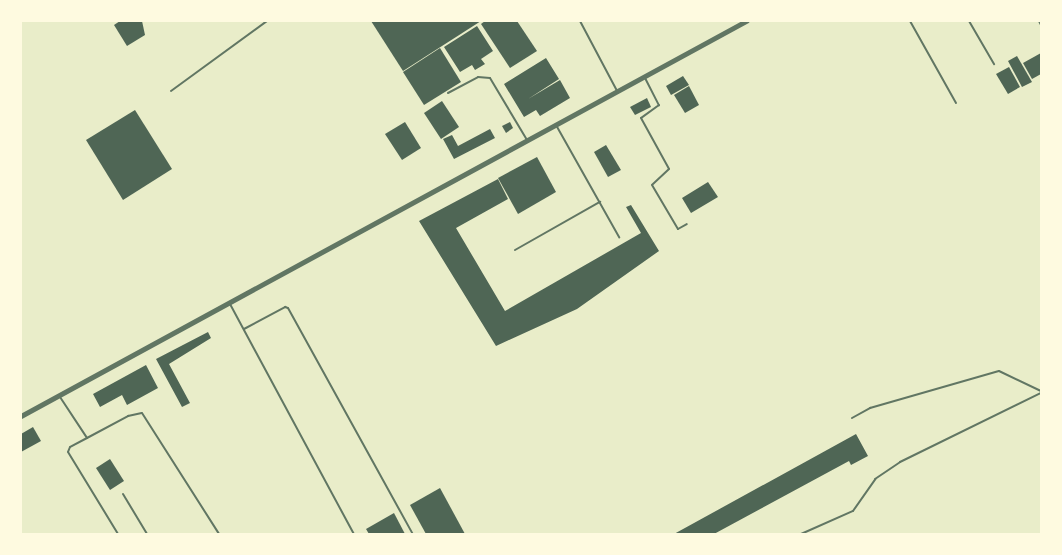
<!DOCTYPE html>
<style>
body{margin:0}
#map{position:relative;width:1062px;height:555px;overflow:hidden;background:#e9edc9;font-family:Commissioner,sans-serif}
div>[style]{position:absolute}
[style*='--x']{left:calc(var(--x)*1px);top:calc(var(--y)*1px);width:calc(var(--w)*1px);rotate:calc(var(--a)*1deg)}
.building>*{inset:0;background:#4f6655}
.service>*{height:2px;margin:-1px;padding:0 1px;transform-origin:1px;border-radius:1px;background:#617663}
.tertiary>*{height:4.5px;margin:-2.25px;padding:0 2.25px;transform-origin:2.25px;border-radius:2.25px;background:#617663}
span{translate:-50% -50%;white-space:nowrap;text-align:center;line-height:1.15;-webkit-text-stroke:5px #fefae0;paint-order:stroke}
.frame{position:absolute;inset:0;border:22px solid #fefae0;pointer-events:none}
</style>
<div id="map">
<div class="building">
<div style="clip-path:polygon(120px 21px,142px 21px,145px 35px,127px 46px,114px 25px)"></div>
<div style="clip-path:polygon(371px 21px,481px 21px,403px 71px)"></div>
<div style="clip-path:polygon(485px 21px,517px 21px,537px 51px,510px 68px,481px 24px)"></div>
<div style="clip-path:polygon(477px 26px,493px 51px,481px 59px,485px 64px,475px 70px,472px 65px,460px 72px,444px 47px)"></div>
<div style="clip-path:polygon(440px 48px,461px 82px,424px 105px,403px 72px)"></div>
<div style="clip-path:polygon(1041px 53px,1041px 74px,1032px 79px,1023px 63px)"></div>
<div style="clip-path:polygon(1017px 56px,1032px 82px,1022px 87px,1008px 61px)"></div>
<div style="clip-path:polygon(546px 58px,559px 79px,528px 99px,560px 80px,570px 98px,540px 116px,536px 110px,524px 117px,504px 84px)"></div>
<div style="clip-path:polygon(1009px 67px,1020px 87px,1008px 94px,996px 74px)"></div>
<div style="clip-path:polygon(683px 76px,689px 85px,671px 95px,666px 86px)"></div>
<div style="clip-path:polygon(689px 86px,699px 105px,685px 113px,674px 95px)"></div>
<div style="clip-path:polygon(647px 98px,651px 107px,635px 115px,630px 107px)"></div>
<div style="clip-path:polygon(442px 101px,459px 127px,441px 139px,424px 113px)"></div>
<div style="clip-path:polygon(135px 110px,172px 169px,123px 200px,86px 140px)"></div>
<div style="clip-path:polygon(405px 122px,421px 148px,402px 160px,385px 134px)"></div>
<div style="clip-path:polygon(510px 122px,513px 128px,506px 133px,502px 126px)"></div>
<div style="clip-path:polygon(490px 129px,495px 138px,454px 159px,443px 139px,452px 135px,458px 146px)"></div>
<div style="clip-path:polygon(606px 145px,621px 170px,608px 177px,594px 152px)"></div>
<div style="clip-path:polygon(537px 157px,556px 192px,518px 214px,498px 178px)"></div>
<div style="clip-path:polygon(498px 179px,508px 199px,456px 228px,505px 311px,641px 233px,626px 207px,631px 205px,659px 251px,577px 309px,496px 346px,419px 221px)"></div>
<div style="clip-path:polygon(708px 182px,718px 197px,691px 213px,682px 198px)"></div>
<div style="clip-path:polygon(208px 332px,211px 338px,169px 364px,190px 403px,182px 407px,156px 359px)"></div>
<div style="clip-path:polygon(146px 365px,158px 388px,127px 405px,122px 395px,100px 407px,93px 394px)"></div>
<div style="clip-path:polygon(33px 427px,41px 441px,21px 452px,21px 434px)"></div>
<div style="clip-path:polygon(856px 434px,868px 456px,851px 465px,849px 461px,714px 534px,674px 534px)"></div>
<div style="clip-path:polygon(110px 459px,124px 481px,110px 490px,96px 468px)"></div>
<div style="clip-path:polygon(440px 488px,465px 534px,426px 534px,410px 505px)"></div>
<div style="clip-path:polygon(394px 513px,405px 534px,369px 534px,366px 529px)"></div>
</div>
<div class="service">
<div style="--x:580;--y:21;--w:79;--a:62.1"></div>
<div style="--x:910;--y:21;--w:94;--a:60.7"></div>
<div style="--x:969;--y:21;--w:50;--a:59.8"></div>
<div style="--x:1039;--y:21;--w:4;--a:63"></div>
<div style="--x:644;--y:76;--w:33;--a:63"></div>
<div style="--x:659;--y:105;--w:22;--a:144"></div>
<div style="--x:641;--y:118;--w:58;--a:61.2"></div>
<div style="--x:669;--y:169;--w:23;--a:137"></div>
<div style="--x:652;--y:185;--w:51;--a:59.4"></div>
<div style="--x:678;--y:229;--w:10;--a:-29"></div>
<div style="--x:171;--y:91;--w:119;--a:-36.1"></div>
<div style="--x:448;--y:93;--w:34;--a:-28"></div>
<div style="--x:478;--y:77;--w:12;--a:5"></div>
<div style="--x:490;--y:78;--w:72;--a:59.2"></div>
<div style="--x:556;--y:125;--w:129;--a:60.6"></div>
<div style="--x:515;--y:250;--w:98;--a:-29.5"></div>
<div style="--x:230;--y:304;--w:261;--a:61.7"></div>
<div style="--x:244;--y:329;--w:47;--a:-28.2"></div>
<div style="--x:285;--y:307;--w:3;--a:18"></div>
<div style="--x:288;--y:308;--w:258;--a:61.1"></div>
<div style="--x:60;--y:397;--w:49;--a:56.6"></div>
<div style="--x:87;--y:438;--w:19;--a:152"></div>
<div style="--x:70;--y:447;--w:5;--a:112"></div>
<div style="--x:68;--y:452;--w:96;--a:58.6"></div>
<div style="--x:852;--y:418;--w:21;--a:-29"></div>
<div style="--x:870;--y:408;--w:134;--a:-16"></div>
<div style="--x:999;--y:371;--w:47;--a:25.5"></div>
<div style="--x:87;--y:438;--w:47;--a:-28.2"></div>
<div style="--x:128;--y:416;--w:14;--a:-12"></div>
<div style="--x:142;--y:413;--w:143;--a:57.5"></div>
<div style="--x:123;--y:494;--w:47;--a:59"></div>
<div style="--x:801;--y:534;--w:57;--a:-23.9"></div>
<div style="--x:853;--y:511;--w:39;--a:-55"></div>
<div style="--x:875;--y:479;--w:30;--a:-34"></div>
<div style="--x:900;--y:462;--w:157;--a:-26.1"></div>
</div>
<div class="tertiary">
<div style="--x:21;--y:416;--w:826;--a:-28.58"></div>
</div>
<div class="frame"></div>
</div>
